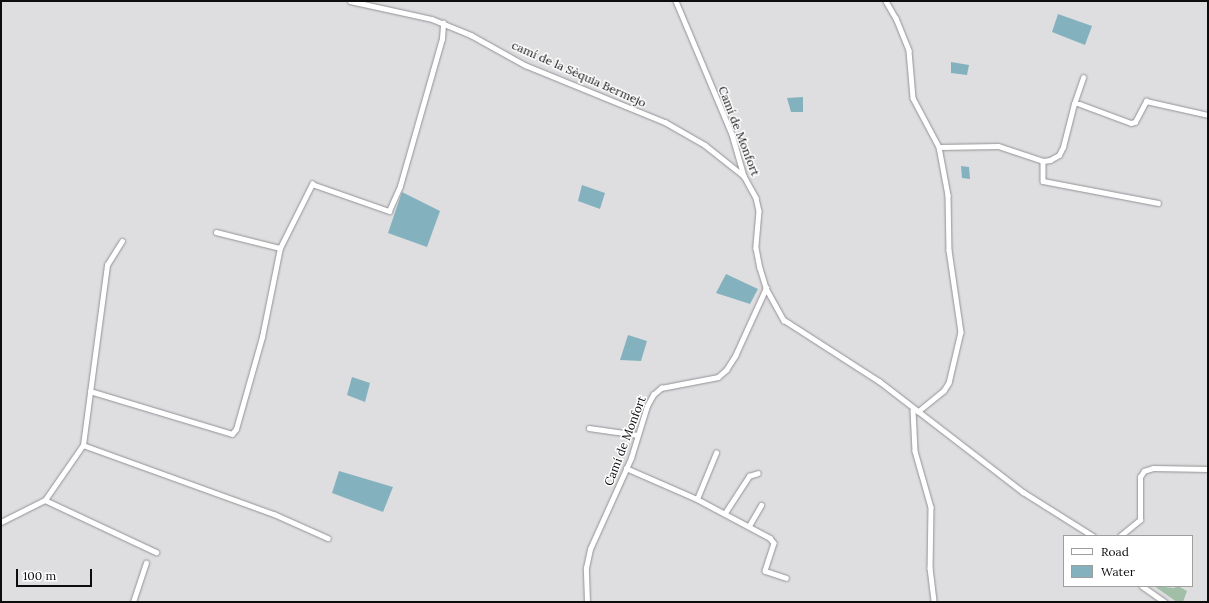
<!DOCTYPE html>
<meta charset="utf-8">
<style>
body{margin:0}
#map{position:relative;width:1209px;height:603px;overflow:hidden;background:#dedee1;font-family:Lora,serif}
div>[style]{position:absolute}
[style*='--x']{left:calc(var(--x)*1px);top:calc(var(--y)*1px);width:calc(var(--w)*1px);rotate:calc(var(--a)*1deg)}
.green>*{inset:0;background:#a1bea7}
.water>*{inset:0;background:#83b2be}
.roads{filter:drop-shadow(0 0 1px #929295) drop-shadow(0 0 1px #929295)}
.minor>*{height:4.5px;margin:-2.25px;padding:0 2.25px;transform-origin:2.25px;border-radius:2.25px;background:#fff}
span{translate:-50% -50%;white-space:nowrap;text-align:center;line-height:1.15;-webkit-text-stroke:3px #fff;paint-order:stroke}
.street-label{font-size:12px;color:#0d0d0e}
.frame{position:absolute;inset:0;border:2px solid #0d0d0e;pointer-events:none}
.legend{position:absolute;left:1063px;top:535px;width:130px;height:52px;box-sizing:border-box;background:#fff;border:1px solid #9e9e9f;margin:0;padding:5px 7px;list-style:none;font-size:12px;color:#0d0d0e}
.legend li{display:flex;align-items:center;gap:8px;height:20px}
.legend b{width:20px;border:1px solid #9e9e9f}
.scale{position:absolute;left:16px;top:569px;width:76px;height:18px;box-sizing:border-box;border:2px solid #0d0d0e;border-top:0;padding-left:5px;font-size:12px;line-height:14px;white-space:nowrap;color:#0d0d0e;-webkit-text-stroke:3px #fff;paint-order:stroke}
</style>
<div id="map">
<div class="green">
<div style="clip-path:polygon(1154px 586px,1174px 588px,1178px 586px,1187px 591px,1183px 602px,1177px 602px)"></div>
</div>
<div class="water">
<div style="clip-path:polygon(1058px 14px,1092px 26px,1085px 45px,1052px 32px)"></div>
<div style="clip-path:polygon(951px 62px,969px 65px,967px 75px,951px 73px)"></div>
<div style="clip-path:polygon(803px 97px,803px 112px,791px 112px,787px 98px)"></div>
<div style="clip-path:polygon(961px 166px,969px 167px,970px 179px,962px 178px)"></div>
<div style="clip-path:polygon(582px 185px,605px 193px,600px 209px,578px 201px)"></div>
<div style="clip-path:polygon(402px 192px,440px 211px,427px 247px,388px 233px)"></div>
<div style="clip-path:polygon(726px 274px,758px 289px,750px 304px,716px 293px)"></div>
<div style="clip-path:polygon(628px 335px,647px 341px,641px 361px,620px 360px)"></div>
<div style="clip-path:polygon(352px 377px,370px 383px,365px 402px,347px 395px)"></div>
<div style="clip-path:polygon(339px 471px,393px 487px,383px 512px,332px 493px)"></div>
</div>
<div class="roads">
<div class="minor">
<div style="--x:350;--y:1;--w:84;--a:12.4"></div>
<div style="--x:432;--y:19;--w:42;--a:22.3"></div>
<div style="--x:471;--y:35;--w:62;--a:29.1"></div>
<div style="--x:525;--y:65;--w:151;--a:22.2"></div>
<div style="--x:665;--y:122;--w:46;--a:29.9"></div>
<div style="--x:705;--y:145;--w:50;--a:38.5"></div>
<div style="--x:676;--y:1;--w:144;--a:67.2"></div>
<div style="--x:732;--y:134;--w:44;--a:74.1"></div>
<div style="--x:744;--y:176;--w:25;--a:61"></div>
<div style="--x:756;--y:198;--w:13;--a:77"></div>
<div style="--x:759;--y:211;--w:37;--a:95"></div>
<div style="--x:756;--y:248;--w:20;--a:79"></div>
<div style="--x:760;--y:268;--w:21;--a:73"></div>
<div style="--x:766;--y:288;--w:37;--a:61"></div>
<div style="--x:784;--y:320;--w:113;--a:32.7"></div>
<div style="--x:879;--y:381;--w:182;--a:37.6"></div>
<div style="--x:1023;--y:492;--w:83;--a:32.2"></div>
<div style="--x:886;--y:1;--w:20;--a:60"></div>
<div style="--x:896;--y:18;--w:35;--a:68"></div>
<div style="--x:909;--y:51;--w:47;--a:85.1"></div>
<div style="--x:913;--y:98;--w:55;--a:62"></div>
<div style="--x:939;--y:147;--w:49;--a:79.4"></div>
<div style="--x:948;--y:195;--w:55;--a:89"></div>
<div style="--x:949;--y:250;--w:83;--a:81.7"></div>
<div style="--x:961;--y:332;--w:52;--a:103.2"></div>
<div style="--x:949;--y:383;--w:9;--a:122"></div>
<div style="--x:944;--y:391;--w:33;--a:141"></div>
<div style="--x:1074;--y:104;--w:28;--a:-71"></div>
<div style="--x:939;--y:147;--w:59;--a:-1"></div>
<div style="--x:998;--y:146;--w:47;--a:18.4"></div>
<div style="--x:1043;--y:161;--w:7;--a:-8"></div>
<div style="--x:1050;--y:160;--w:10;--a:-29"></div>
<div style="--x:1059;--y:155;--w:9;--a:-63"></div>
<div style="--x:1063;--y:147;--w:44;--a:-75.7"></div>
<div style="--x:1074;--y:104;--w:6;--a:0"></div>
<div style="--x:1080;--y:104;--w:54;--a:20.4"></div>
<div style="--x:1131;--y:123;--w:4;--a:-14"></div>
<div style="--x:1135;--y:122;--w:24;--a:-62"></div>
<div style="--x:1146;--y:101;--w:64;--a:12.7"></div>
<div style="--x:1043;--y:161;--w:20;--a:90"></div>
<div style="--x:1043;--y:181;--w:117;--a:10.8"></div>
<div style="--x:216;--y:232;--w:66;--a:14"></div>
<div style="--x:280;--y:248;--w:72;--a:-63.4"></div>
<div style="--x:312;--y:184;--w:82;--a:19.3"></div>
<div style="--x:389;--y:211;--w:27;--a:-66"></div>
<div style="--x:400;--y:186;--w:153;--a:-74.1"></div>
<div style="--x:442;--y:39;--w:16;--a:-86"></div>
<div style="--x:90;--y:391;--w:148;--a:16.8"></div>
<div style="--x:232;--y:434;--w:6;--a:-51"></div>
<div style="--x:236;--y:429;--w:96;--a:-74.2"></div>
<div style="--x:262;--y:337;--w:91;--a:-78.6"></div>
<div style="--x:913;--y:410;--w:41;--a:87.2"></div>
<div style="--x:915;--y:451;--w:58;--a:74.1"></div>
<div style="--x:931;--y:507;--w:61;--a:90.9"></div>
<div style="--x:930;--y:568;--w:34;--a:83"></div>
<div style="--x:589;--y:428;--w:49;--a:8.1"></div>
<div style="--x:83;--y:445;--w:203;--a:19.9"></div>
<div style="--x:274;--y:514;--w:59;--a:24"></div>
<div style="--x:626;--y:468;--w:77;--a:23.6"></div>
<div style="--x:697;--y:499;--w:83;--a:28.1"></div>
<div style="--x:770;--y:538;--w:6;--a:51"></div>
<div style="--x:774;--y:543;--w:29;--a:108"></div>
<div style="--x:765;--y:571;--w:22;--a:18"></div>
<div style="--x:697;--y:499;--w:50;--a:-67.6"></div>
<div style="--x:45;--y:500;--w:123;--a:25.1"></div>
<div style="--x:725;--y:513;--w:44;--a:-57"></div>
<div style="--x:749;--y:476;--w:9;--a:-18"></div>
<div style="--x:1;--y:522;--w:49;--a:-26.6"></div>
<div style="--x:45;--y:500;--w:67;--a:-55.4"></div>
<div style="--x:83;--y:445;--w:182;--a:-82.4"></div>
<div style="--x:107;--y:265;--w:28;--a:-58"></div>
<div style="--x:749;--y:526;--w:24;--a:-60"></div>
<div style="--x:1120;--y:536;--w:26;--a:-39"></div>
<div style="--x:1140;--y:520;--w:43;--a:-90"></div>
<div style="--x:1140;--y:477;--w:7;--a:-56"></div>
<div style="--x:1144;--y:471;--w:9;--a:-18"></div>
<div style="--x:1153;--y:468;--w:55;--a:1"></div>
<div style="--x:1142;--y:586;--w:28;--a:35"></div>
<div style="--x:133;--y:602;--w:41;--a:-71.6"></div>
<div style="--x:587;--y:602;--w:34;--a:-92"></div>
<div style="--x:586;--y:568;--w:19;--a:-78"></div>
<div style="--x:590;--y:549;--w:100;--a:-65.7"></div>
<div style="--x:631;--y:458;--w:54;--a:-72.9"></div>
<div style="--x:647;--y:406;--w:13;--a:-61"></div>
<div style="--x:653;--y:395;--w:11;--a:-41"></div>
<div style="--x:661;--y:388;--w:58;--a:-10.9"></div>
<div style="--x:718;--y:377;--w:11;--a:-41"></div>
<div style="--x:726;--y:370;--w:17;--a:-57"></div>
<div style="--x:735;--y:356;--w:75;--a:-65.5"></div>
</div>
</div>
<div class="street-label">
<span style="left:579px;top:74px;rotate:24deg">camí de la Sèquia Bermejo</span>
<span style="left:739px;top:131px;rotate:69deg">Camí de Monfort</span>
<span style="left:625px;top:441px;rotate:-69deg">Camí de Monfort</span>
</div>
<div class="frame"></div>
<ul class="legend">
<li><b style="height:5px;background:#fff"></b>Road</li>
<li><b style="height:11px;background:#83b2be"></b>Water</li>
</ul>
<div class="scale">100 m</div>
</div>
